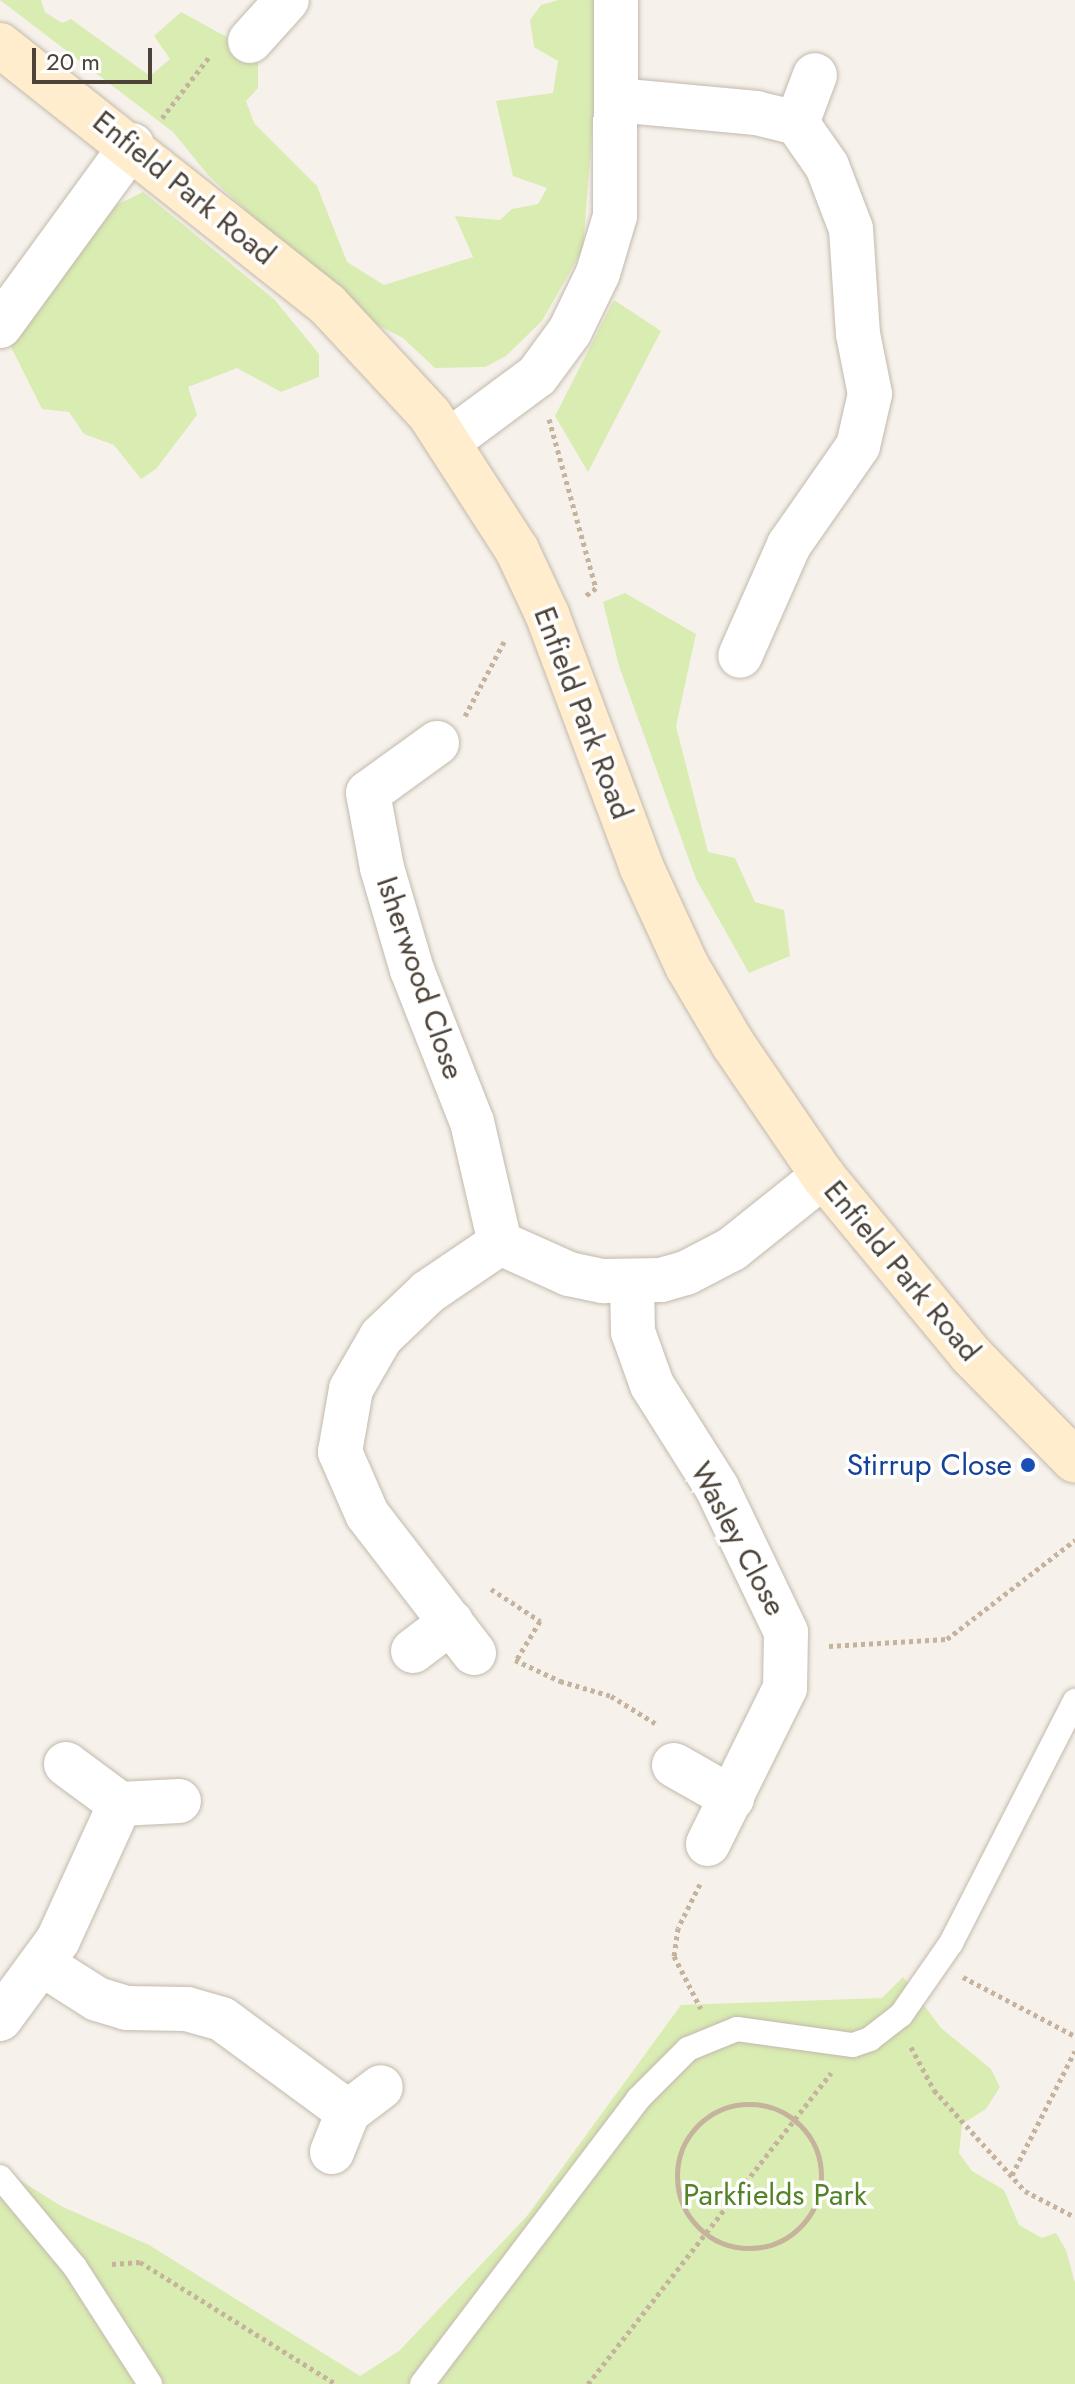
<!DOCTYPE html>
<style>
body{margin:0}
#map{position:relative;width:1075px;height:2384px;overflow:hidden;background:#f6f2eb;font-family:Jost,sans-serif}
div>[style]{position:absolute}
[style*='--x']{left:calc(var(--x)*1px);top:calc(var(--y)*1px);width:calc(var(--w)*1px);rotate:calc(var(--a)*1deg)}
.green>*{inset:0;background:#d9ecb2}
.path>*{height:5px;margin-top:-2.5px;transform-origin:0;background:repeating-linear-gradient(90deg,#c6b39d 0 4px,transparent 0 8px)}
.path>.ring{margin:-2.5px;padding:0;box-sizing:content-box;background:none;border:5px solid #c6b39d;border-radius:50%}
.roads{filter:drop-shadow(0 0 2px #c3b9ad) drop-shadow(0 0 2px #c3b9ad)}
.lane>*{height:24px;margin:-12px;padding:0 12px;transform-origin:12px;border-radius:12px;background:#fff}
.street>*{height:44px;margin:-22px;padding:0 22px;transform-origin:22px;border-radius:22px;background:#fff}
.secondary>*{height:44px;margin:-22px;padding:0 22px;transform-origin:22px;border-radius:22px;background:#ffedcd}
.dots>*{width:22px;height:22px;translate:-50% -50%;box-sizing:border-box;border:4px solid #fff;border-radius:50%}
span{translate:-50% -50%;white-space:nowrap;text-align:center;line-height:1.15;-webkit-text-stroke:7px #fff;paint-order:stroke}
.street-label{font-size:30px;color:#4c4238}
.transit-label{font-size:30px;color:#164399}
.right{translate:-100% -50%;text-align:right}
.park-label{font-size:30px;color:#538326}
.scale{position:absolute;left:32px;top:48px;width:120px;height:36px;box-sizing:border-box;border:4px solid #4c4238;border-top:0;padding-left:10px;font-size:24px;line-height:28px;white-space:nowrap;color:#4c4238;-webkit-text-stroke:6px #fff;paint-order:stroke}
</style>
<div id="map">
<div class="green">
<div style="clip-path:polygon(0 0,41px 0,45px 12px,62px 23px,71px 19px,150px 76px,170px 59px,154px 36px,181px 12px,258px 54px,258px 88px,246px 101px,254px 123px,317px 186px,347px 262px,384px 285px,473px 257px,455px 216px,500px 220px,512px 209px,538px 204px,547px 188px,513px 176px,496px 101px,553px 93px,558px 61px,534px 47px,530px 20px,541px 5px,558px 0,623px 0,597px 69px,583px 249px,542px 321px,506px 356px,485px 367px,435px 368px,403px 338px,358px 315px,208px 175px,173px 132px)"></div>
<div style="clip-path:polygon(143px 192px,274px 299px,319px 354px,319px 377px,281px 392px,237px 368px,188px 387px,197px 415px,156px 469px,141px 479px,114px 445px,84px 434px,69px 412px,42px 409px,4px 333px,100px 213px)"></div>
<div style="clip-path:polygon(614px 300px,661px 331px,588px 472px,555px 416px)"></div>
<div style="clip-path:polygon(625px 593px,696px 634px,676px 726px,708px 852px,735px 858px,755px 902px,784px 910px,790px 956px,749px 973px,696px 879px,619px 666px,603px 602px)"></div>
<div style="clip-path:polygon(903px 1977px,941px 2028px,991px 2069px,1000px 2087px,986px 2109px,962px 2124px,959px 2153px,972px 2171px,1004px 2190px,1019px 2225px,1042px 2238px,1056px 2233px,1066px 2250px,1075px 2283px,1075px 2384px,0 2384px,0 2168px,63px 2207px,149px 2245px,360px 2376px,399px 2351px,527px 2216px,681px 2005px,882px 1998px)"></div>
</div>
<div class="path">
<div style="--x:162;--y:118;--w:78;--a:-52.3"></div>
<div style="--x:549;--y:419;--w:175;--a:74.5"></div>
<div style="--x:596;--y:588;--w:15;--a:143"></div>
<div style="--x:465;--y:716;--w:88;--a:-62.3"></div>
<div style="--x:491;--y:1589;--w:59;--a:33.1"></div>
<div style="--x:540;--y:1621;--w:44;--a:121.2"></div>
<div style="--x:829;--y:1646;--w:118;--a:-3.4"></div>
<div style="--x:947;--y:1639;--w:162;--a:-37.7"></div>
<div style="--x:515;--y:1660;--w:50;--a:25"></div>
<div style="--x:560;--y:1681;--w:53;--a:16.4"></div>
<div style="--x:611;--y:1696;--w:55;--a:31.7"></div>
<div style="--x:700;--y:1884;--w:49;--a:116.6"></div>
<div style="--x:678;--y:1928;--w:28;--a:98"></div>
<div style="--x:674;--y:1956;--w:59;--a:63"></div>
<div style="--x:963;--y:1977;--w:127;--a:27.8"></div>
<div style="--x:911;--y:2047;--w:49;--a:61.9"></div>
<div style="--x:934;--y:2090;--w:136;--a:48"></div>
<div style="--x:1025;--y:2191;--w:56;--a:27.5"></div>
<div class="ring" style="left:677px;top:2104px;width:139px;height:139px"></div>
<div style="--x:1012;--y:2175;--w:139;--a:-63.1"></div>
<div style="--x:112;--y:2264;--w:28;--a:-4"></div>
<div style="--x:140;--y:2262;--w:231;--a:31.9"></div>
<div style="--x:588;--y:2384;--w:395;--a:-52"></div>
</div>
<div class="roads">
<div class="lane">
<div style="--x:0;--y:2177;--w:117;--a:50.2"></div>
<div style="--x:75;--y:2267;--w:139;--a:57.3"></div>
<div style="--x:422;--y:2384;--w:358;--a:-52.8"></div>
<div style="--x:638;--y:2099;--w:71;--a:-45"></div>
<div style="--x:688;--y:2049;--w:53;--a:-22.2"></div>
<div style="--x:737;--y:2029;--w:117;--a:7.9"></div>
<div style="--x:853;--y:2045;--w:18;--a:-19"></div>
<div style="--x:870;--y:2039;--w:39;--a:-38"></div>
<div style="--x:901;--y:2015;--w:88;--a:-55.2"></div>
<div style="--x:951;--y:1943;--w:272;--a:-62.9"></div>
</div>
<div class="street">
<div style="--x:250;--y:41;--w:55;--a:-47.9"></div>
<div style="--x:616;--y:100;--w:141;--a:5.3"></div>
<div style="--x:756;--y:113;--w:42;--a:13.7"></div>
<div style="--x:797;--y:123;--w:52;--a:55.1"></div>
<div style="--x:827;--y:166;--w:67;--a:69.1"></div>
<div style="--x:851;--y:229;--w:105;--a:86.2"></div>
<div style="--x:858;--y:334;--w:61;--a:78.7"></div>
<div style="--x:870;--y:394;--w:53;--a:103"></div>
<div style="--x:858;--y:446;--w:121;--a:124.9"></div>
<div style="--x:789;--y:545;--w:121;--a:113.8"></div>
<div style="--x:797;--y:123;--w:51;--a:-69.4"></div>
<div style="--x:0;--y:326;--w:224;--a:-53.9"></div>
<div style="--x:449;--y:441;--w:109;--a:-36.5"></div>
<div style="--x:537;--y:376;--w:56;--a:-53.7"></div>
<div style="--x:570;--y:331;--w:64;--a:-64.2"></div>
<div style="--x:598;--y:273;--w:59;--a:-73.4"></div>
<div style="--x:615;--y:216;--w:216;--a:-89.7"></div>
<div style="--x:437;--y:743;--w:85;--a:144.1"></div>
<div style="--x:368;--y:793;--w:76;--a:79.4"></div>
<div style="--x:382;--y:868;--w:106;--a:73.6"></div>
<div style="--x:412;--y:970;--w:163;--a:68.5"></div>
<div style="--x:472;--y:1122;--w:124;--a:77"></div>
<div style="--x:500;--y:1243;--w:76;--a:24.2"></div>
<div style="--x:569;--y:1274;--w:35;--a:12"></div>
<div style="--x:603;--y:1281;--w:58;--a:-1"></div>
<div style="--x:661;--y:1280;--w:26;--a:-16"></div>
<div style="--x:686;--y:1273;--w:52;--a:-27.6"></div>
<div style="--x:732;--y:1249;--w:117;--a:-38.7"></div>
<div style="--x:632;--y:1282;--w:50;--a:88.9"></div>
<div style="--x:633;--y:1332;--w:56;--a:70.3"></div>
<div style="--x:652;--y:1385;--w:122;--a:57.7"></div>
<div style="--x:717;--y:1488;--w:160;--a:64.4"></div>
<div style="--x:786;--y:1632;--w:56;--a:91"></div>
<div style="--x:785;--y:1688;--w:174;--a:116.3"></div>
<div style="--x:413;--y:1651;--w:48;--a:-37.3"></div>
<div style="--x:474;--y:1653;--w:175;--a:-127.6"></div>
<div style="--x:367;--y:1514;--w:68;--a:-113.5"></div>
<div style="--x:340;--y:1452;--w:64;--a:-80.1"></div>
<div style="--x:351;--y:1389;--w:60;--a:-60"></div>
<div style="--x:381;--y:1337;--w:65;--a:-43.8"></div>
<div style="--x:428;--y:1292;--w:87;--a:-34.2"></div>
<div style="--x:66;--y:1764;--w:67;--a:36.5"></div>
<div style="--x:120;--y:1804;--w:59;--a:-2.9"></div>
<div style="--x:674;--y:1765;--w:67;--a:29.6"></div>
<div style="--x:42;--y:1964;--w:65;--a:32.5"></div>
<div style="--x:97;--y:1999;--w:31;--a:17"></div>
<div style="--x:127;--y:2008;--w:60;--a:1"></div>
<div style="--x:187;--y:2009;--w:36;--a:16"></div>
<div style="--x:222;--y:2019;--w:157;--a:36.4"></div>
<div style="--x:0;--y:2019;--w:98;--a:-53.7"></div>
<div style="--x:58;--y:1940;--w:149;--a:-65.5"></div>
<div style="--x:332;--y:2152;--w:43;--a:-68.2"></div>
<div style="--x:348;--y:2112;--w:41;--a:-37.1"></div>
</div>
<div class="secondary">
<div style="--x:0;--y:45;--w:417;--a:38.4"></div>
<div style="--x:327;--y:304;--w:151;--a:47.1"></div>
<div style="--x:430;--y:415;--w:161;--a:57.2"></div>
<div style="--x:517;--y:550;--w:71;--a:64.9"></div>
<div style="--x:547;--y:614;--w:269;--a:69.5"></div>
<div style="--x:641;--y:866;--w:110;--a:65.3"></div>
<div style="--x:687;--y:966;--w:91;--a:59.5"></div>
<div style="--x:733;--y:1044;--w:160;--a:55.7"></div>
<div style="--x:823;--y:1176;--w:232;--a:50.4"></div>
<div style="--x:971;--y:1355;--w:148;--a:45.5"></div>
</div>
</div>
<div class="dots">
<div style="left:1028px;top:1465px;background:#1a4fb4"></div>
</div>
<div class="street-label">
<span style="left:184px;top:188px;rotate:39deg">Enfield Park Road</span>
<span style="left:583px;top:713px;rotate:69deg">Enfield Park Road</span>
<span style="left:420px;top:978px;rotate:71deg">Isherwood Close</span>
<span style="left:902px;top:1271px;rotate:50deg">Enfield Park Road</span>
<span style="left:738px;top:1539px;rotate:62deg">Wasley Close</span>
</div>
<div class="transit-label">
<span class="right" style="left:1012px;top:1465px">Stirrup Close</span>
</div>
<div class="park-label">
<span style="left:775px;top:2195px">Parkfields Park</span>
</div>
<div class="scale">20 m</div>
</div>
